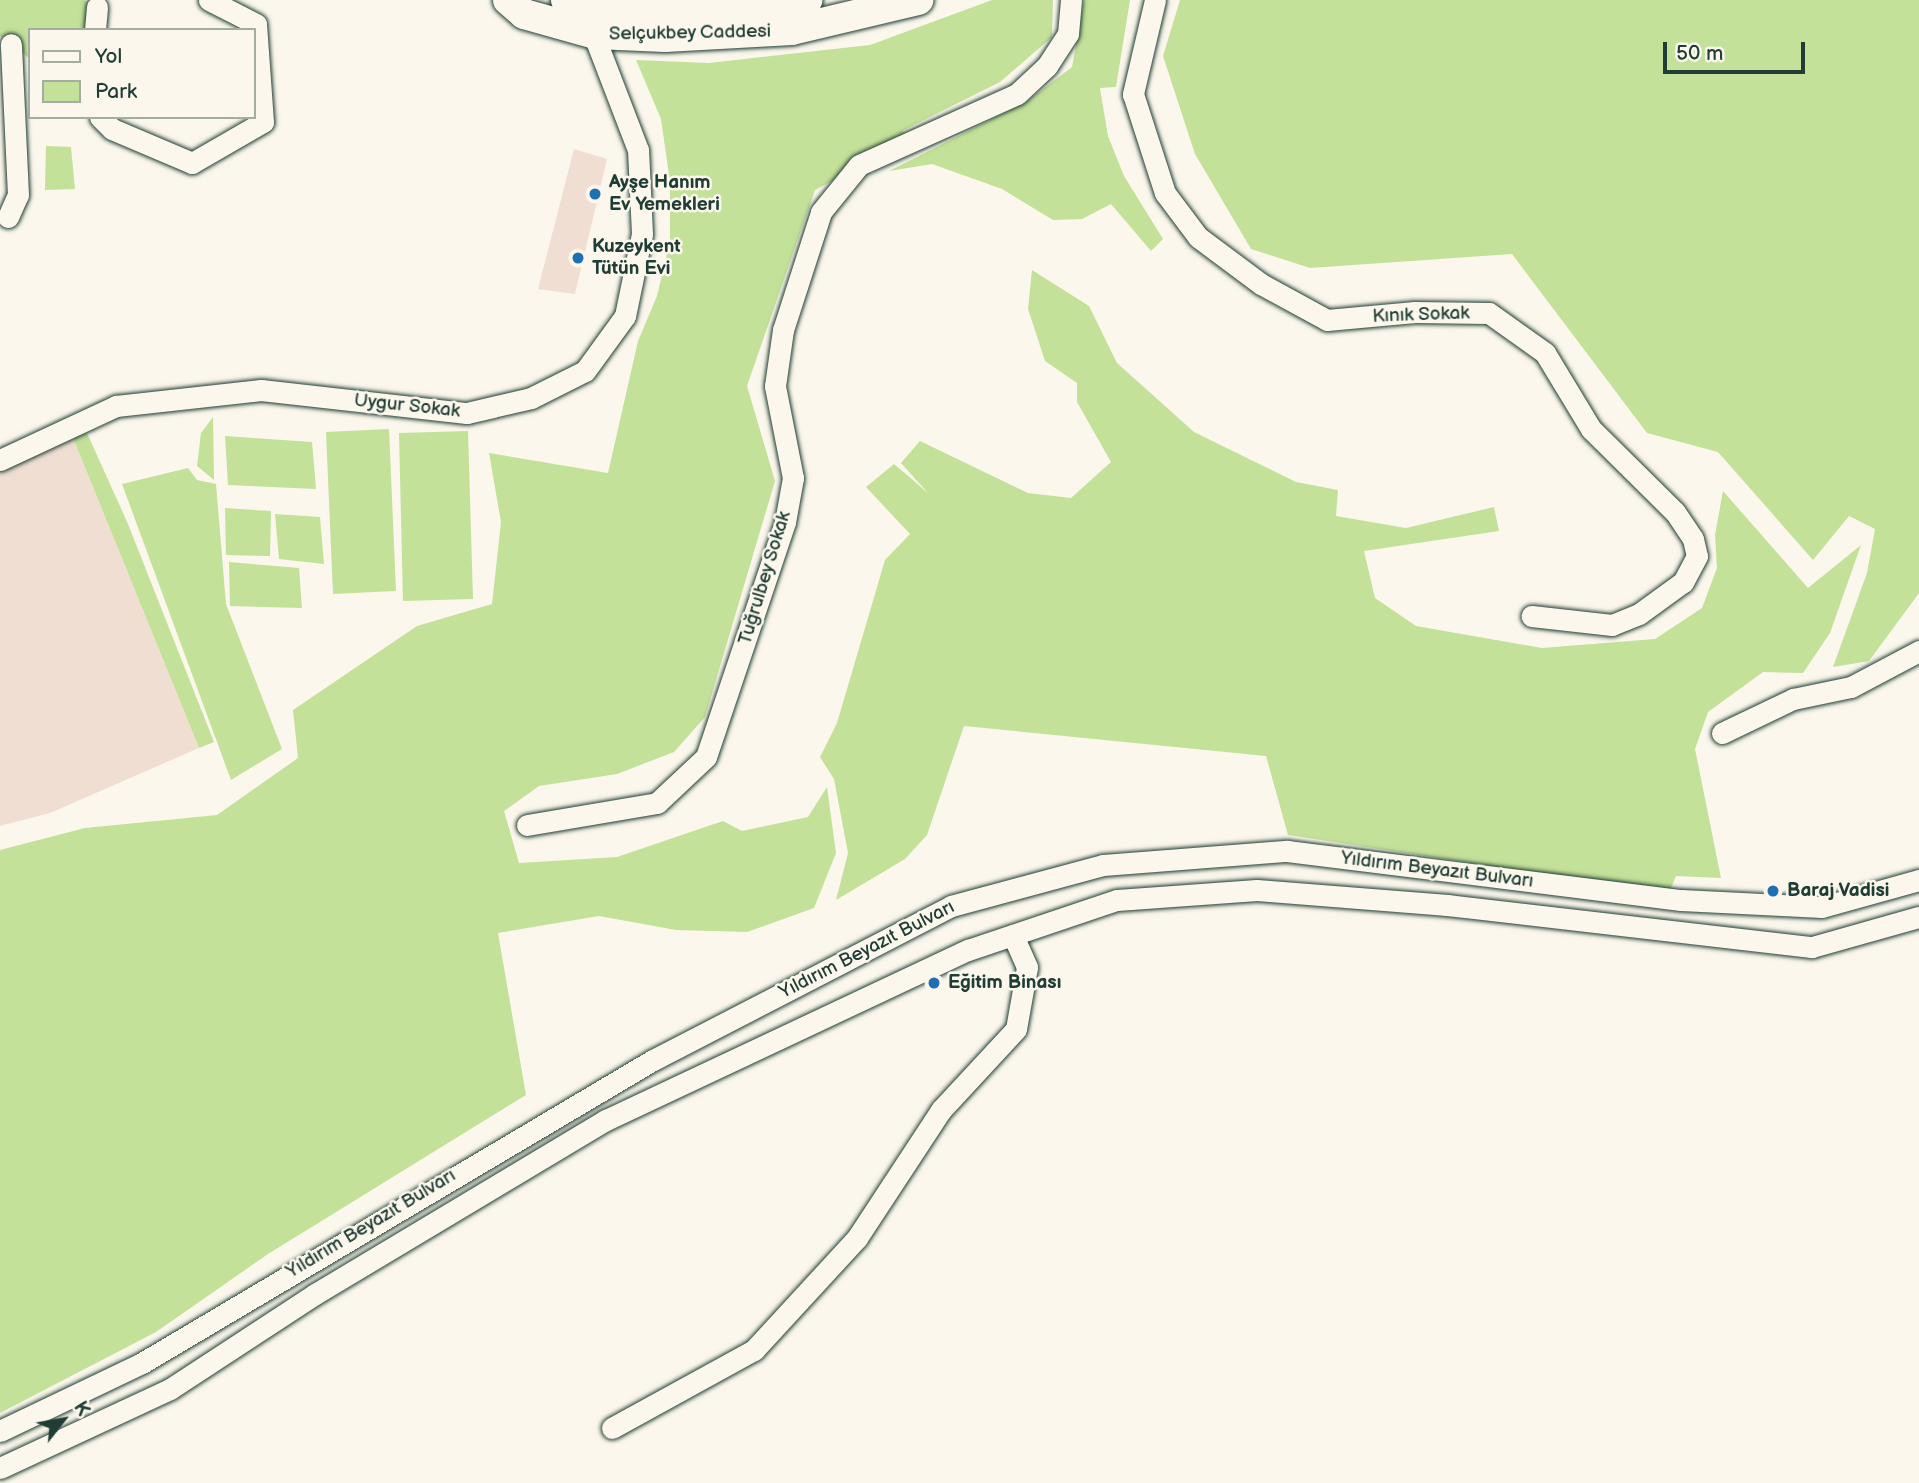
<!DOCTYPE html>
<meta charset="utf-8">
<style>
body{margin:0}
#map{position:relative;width:1919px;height:1483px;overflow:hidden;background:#fbf7ec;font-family:"Balsamiq Sans",sans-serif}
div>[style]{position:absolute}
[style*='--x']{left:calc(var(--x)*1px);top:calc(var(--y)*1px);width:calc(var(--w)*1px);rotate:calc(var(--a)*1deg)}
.built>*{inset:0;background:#f1ded2}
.green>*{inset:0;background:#c4e199}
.roads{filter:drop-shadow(0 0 2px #1f3d34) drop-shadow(0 0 2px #1f3d34)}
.street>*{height:21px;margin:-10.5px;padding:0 10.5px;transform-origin:10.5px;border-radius:10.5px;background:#fbf7ec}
.secondary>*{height:30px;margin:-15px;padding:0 15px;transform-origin:15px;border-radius:15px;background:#fbf7ec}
.dots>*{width:19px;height:19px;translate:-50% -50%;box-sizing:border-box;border:4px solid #fbf7ec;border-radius:50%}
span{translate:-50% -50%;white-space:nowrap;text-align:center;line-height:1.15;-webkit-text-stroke:5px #fbf7ec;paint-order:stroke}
.street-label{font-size:19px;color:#1f3d34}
.poi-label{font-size:19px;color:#1f3d34;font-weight:700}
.left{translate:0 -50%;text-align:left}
.legend{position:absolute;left:28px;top:28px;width:228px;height:91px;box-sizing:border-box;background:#fbf7ec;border:2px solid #a3ada2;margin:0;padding:9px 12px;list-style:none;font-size:21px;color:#1f3d34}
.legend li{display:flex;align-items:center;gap:14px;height:35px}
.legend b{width:35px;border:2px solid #a3ada2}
.north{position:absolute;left:28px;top:1385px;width:70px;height:70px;-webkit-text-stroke:5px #fbf7ec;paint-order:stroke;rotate:59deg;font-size:19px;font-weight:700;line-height:28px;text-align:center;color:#1f3d34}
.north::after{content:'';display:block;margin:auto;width:24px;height:32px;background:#1f3d34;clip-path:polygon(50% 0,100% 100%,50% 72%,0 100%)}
.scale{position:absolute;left:1663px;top:42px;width:142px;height:32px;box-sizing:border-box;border:4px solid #1f3d34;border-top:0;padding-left:9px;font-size:21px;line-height:24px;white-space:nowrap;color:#1f3d34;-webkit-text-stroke:5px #fbf7ec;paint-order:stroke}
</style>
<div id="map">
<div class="built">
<div style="clip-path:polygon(574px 149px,607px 159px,575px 294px,538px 289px)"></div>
<div style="clip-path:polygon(73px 438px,199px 748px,50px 813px,0 826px,0 470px)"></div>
</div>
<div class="green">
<div style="clip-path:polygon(0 0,84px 0,97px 7px,95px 30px,30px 30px,30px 59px,0 36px)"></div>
<div style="clip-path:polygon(992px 0,1053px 0,1052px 37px,1000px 82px,902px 131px,915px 137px,815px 190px,747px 386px,775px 481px,705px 717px,674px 752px,617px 774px,539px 786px,504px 811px,519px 863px,617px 857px,723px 821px,742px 831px,808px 817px,827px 787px,836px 853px,814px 908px,747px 932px,676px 930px,599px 916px,498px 933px,526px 1095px,268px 1254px,156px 1332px,0 1413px,0 850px,85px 828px,217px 815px,298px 758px,293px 710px,417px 626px,492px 604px,501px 522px,489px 453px,608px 473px,638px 341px,657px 296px,670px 241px,670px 182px,661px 119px,636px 60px,709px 63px,870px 45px)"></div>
<div style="clip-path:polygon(1084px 0,1130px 0,1116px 87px,1100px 88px,1108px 136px,1124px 176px,1163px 239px,1151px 251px,1111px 204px,1082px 219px,1053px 220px,1002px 189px,932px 164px,889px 171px,1026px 102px,1072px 67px)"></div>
<div style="clip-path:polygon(1180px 0,1919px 0,1919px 593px,1869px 661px,1833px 667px,1867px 573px,1875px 529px,1849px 516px,1813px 560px,1718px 452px,1647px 433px,1512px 254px,1310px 268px,1251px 249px,1195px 154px,1163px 56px)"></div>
<div style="clip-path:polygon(46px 146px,71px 147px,75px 189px,45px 190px)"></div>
<div style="clip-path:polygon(1032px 270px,1089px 306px,1117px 363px,1194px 432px,1296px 482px,1338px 490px,1336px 516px,1406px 528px,1494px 507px,1499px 531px,1364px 551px,1375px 598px,1416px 626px,1542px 648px,1655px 639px,1702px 608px,1717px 568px,1715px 535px,1723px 491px,1808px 588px,1861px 545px,1830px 633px,1803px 673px,1763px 672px,1708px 712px,1695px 749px,1721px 878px,1676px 876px,1669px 893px,1288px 835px,1266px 756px,964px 726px,927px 835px,905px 859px,836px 900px,848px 853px,834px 779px,820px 757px,837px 723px,885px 560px,910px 534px,866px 487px,894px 464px,928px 493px,901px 463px,920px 441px,1028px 493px,1071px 498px,1111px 462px,1077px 402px,1077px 383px,1045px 361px,1028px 309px)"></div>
<div style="clip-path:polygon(213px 417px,214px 480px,197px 466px,201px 433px)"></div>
<div style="clip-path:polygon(389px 429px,396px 591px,333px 594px,326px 432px)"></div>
<div style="clip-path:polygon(468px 431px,473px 599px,403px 601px,399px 433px)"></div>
<div style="clip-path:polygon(87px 433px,128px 524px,214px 742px,199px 748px,73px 438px)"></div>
<div style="clip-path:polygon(225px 436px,312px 442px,316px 489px,228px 485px)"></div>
<div style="clip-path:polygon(188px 468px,197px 480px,216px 484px,226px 604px,282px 749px,231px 780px,122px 484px)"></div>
<div style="clip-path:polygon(225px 508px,271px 511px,270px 556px,226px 555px)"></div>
<div style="clip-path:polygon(275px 514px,320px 517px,324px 564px,279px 559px)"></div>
<div style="clip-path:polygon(229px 562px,299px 568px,302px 608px,230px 606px)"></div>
</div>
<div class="roads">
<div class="street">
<div style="--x:1155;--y:0;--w:97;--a:103.2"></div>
<div style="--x:1133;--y:94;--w:104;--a:72.1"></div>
<div style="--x:1165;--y:193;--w:55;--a:53.1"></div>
<div style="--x:1198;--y:237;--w:79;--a:36.7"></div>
<div style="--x:1261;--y:284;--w:75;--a:28.6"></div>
<div style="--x:1327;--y:320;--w:88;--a:-5.2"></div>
<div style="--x:1415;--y:312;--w:74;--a:0.8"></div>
<div style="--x:1489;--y:313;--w:69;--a:35.5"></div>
<div style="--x:1545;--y:353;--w:89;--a:58.8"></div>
<div style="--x:1591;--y:429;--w:118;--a:44.7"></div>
<div style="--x:1675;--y:512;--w:32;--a:56"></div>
<div style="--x:1693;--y:539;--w:17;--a:77"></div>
<div style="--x:1697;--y:556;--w:30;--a:118"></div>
<div style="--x:1683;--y:582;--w:54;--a:144"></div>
<div style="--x:1639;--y:614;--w:29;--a:158"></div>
<div style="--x:1612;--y:625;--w:81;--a:-173.6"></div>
<div style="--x:95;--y:30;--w:23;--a:-85"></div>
<div style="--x:100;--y:117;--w:17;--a:45"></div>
<div style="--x:112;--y:129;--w:87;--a:23"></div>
<div style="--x:192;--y:163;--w:82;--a:-30"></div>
<div style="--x:263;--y:122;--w:98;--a:-94.1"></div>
<div style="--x:256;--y:24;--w:53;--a:-152.9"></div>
<div style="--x:8;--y:217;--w:24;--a:-66"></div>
<div style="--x:18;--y:195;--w:151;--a:-92.7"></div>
<div style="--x:0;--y:460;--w:128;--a:-25"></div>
<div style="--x:116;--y:406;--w:146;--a:-6.3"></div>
<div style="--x:261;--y:390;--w:207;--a:6.4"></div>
<div style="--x:467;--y:413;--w:66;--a:-13.2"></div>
<div style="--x:531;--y:398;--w:60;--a:-26.6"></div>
<div style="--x:585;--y:371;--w:68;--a:-54"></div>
<div style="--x:625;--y:316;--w:84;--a:-78.3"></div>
<div style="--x:642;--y:234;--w:84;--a:-92.7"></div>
<div style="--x:638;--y:150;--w:134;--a:-111"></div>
<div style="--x:1722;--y:733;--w:79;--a:-25.6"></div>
<div style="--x:1793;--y:699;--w:59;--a:-11.7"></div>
<div style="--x:1851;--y:687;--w:77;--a:-27.9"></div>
<div style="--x:527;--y:825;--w:132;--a:-9.6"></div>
<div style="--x:657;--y:803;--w:67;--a:-43.2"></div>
<div style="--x:706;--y:757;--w:248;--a:-71.4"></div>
<div style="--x:785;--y:522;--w:45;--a:-79.7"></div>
<div style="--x:793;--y:478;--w:94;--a:-101.1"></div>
<div style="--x:775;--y:386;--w:57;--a:-81.9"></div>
<div style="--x:783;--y:330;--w:124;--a:-72.1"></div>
<div style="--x:821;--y:212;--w:60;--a:-51"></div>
<div style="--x:859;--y:165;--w:173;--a:-24.2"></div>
<div style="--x:1017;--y:94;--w:41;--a:-43"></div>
<div style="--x:1047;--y:66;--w:38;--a:-57"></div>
<div style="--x:1068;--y:34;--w:34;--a:-85"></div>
<div style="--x:612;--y:1428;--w:162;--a:-28.8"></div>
<div style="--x:754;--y:1350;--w:152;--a:-47.4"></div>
<div style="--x:857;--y:1238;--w:153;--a:-56.7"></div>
<div style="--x:941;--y:1110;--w:110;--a:-47.2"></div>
<div style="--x:1016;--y:1029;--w:63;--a:-79.9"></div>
<div style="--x:1027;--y:967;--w:35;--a:-114"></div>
<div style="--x:0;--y:1431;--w:157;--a:-25.6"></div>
<div style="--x:142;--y:1363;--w:594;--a:-30.67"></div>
<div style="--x:653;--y:1060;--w:335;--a:-27.3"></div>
<div style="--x:951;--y:906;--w:157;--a:-15.1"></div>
<div style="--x:1103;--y:865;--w:185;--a:-4.4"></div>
<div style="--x:1287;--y:851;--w:397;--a:7.1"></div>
<div style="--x:1681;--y:900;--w:141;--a:2.8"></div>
<div style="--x:1822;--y:907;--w:101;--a:-15.6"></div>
<div style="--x:0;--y:1468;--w:187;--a:-24.9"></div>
<div style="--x:170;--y:1389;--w:173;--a:-33.2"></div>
<div style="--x:315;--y:1294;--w:339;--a:-30.9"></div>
<div style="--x:606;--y:1120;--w:400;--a:-25.2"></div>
<div style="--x:968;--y:950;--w:157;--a:-18.6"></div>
<div style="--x:1117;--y:900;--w:140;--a:-4.1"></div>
<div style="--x:1257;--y:890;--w:191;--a:4.5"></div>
<div style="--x:1447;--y:905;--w:367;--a:6.6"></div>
<div style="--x:1812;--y:947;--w:111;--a:-15.7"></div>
</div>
<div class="secondary">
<div style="--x:508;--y:0;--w:21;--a:41"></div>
<div style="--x:524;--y:14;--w:74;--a:15.7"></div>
<div style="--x:595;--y:34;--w:70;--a:2.5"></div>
<div style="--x:665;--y:37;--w:127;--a:-3.2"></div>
<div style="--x:792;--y:30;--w:130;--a:-13.4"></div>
<div style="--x:566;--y:0;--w:14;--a:25"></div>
<div style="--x:579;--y:6;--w:103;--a:3.3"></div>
<div style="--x:682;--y:12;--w:126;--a:-5.5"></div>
</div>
</div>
<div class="dots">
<div style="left:595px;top:194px;background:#1f6fb2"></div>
<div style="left:578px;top:258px;background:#1f6fb2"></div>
<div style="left:1773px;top:891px;background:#1f6fb2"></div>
<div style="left:934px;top:983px;background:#1f6fb2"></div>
</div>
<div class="street-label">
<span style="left:690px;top:33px;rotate:-1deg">Selçukbey Caddesi</span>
<span style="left:1421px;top:315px;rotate:-2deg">Kınık Sokak</span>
<span style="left:407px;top:406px;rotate:6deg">Uygur Sokak</span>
<span style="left:765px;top:578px;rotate:-73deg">Tuğrulbey Sokak</span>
<span style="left:1437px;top:870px;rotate:7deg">Yıldırım Beyazıt Bulvarı</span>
<span style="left:867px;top:950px;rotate:-27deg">Yıldırım Beyazıt Bulvarı</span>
<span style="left:371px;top:1224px;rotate:-31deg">Yıldırım Beyazıt Bulvarı</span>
</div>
<div class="poi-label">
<span class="left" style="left:609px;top:194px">Ayşe Hanım<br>Ev Yemekleri</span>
<span class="left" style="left:592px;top:258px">Kuzeykent<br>Tütün Evi</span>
<span class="left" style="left:1787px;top:891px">Baraj Vadisi</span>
<span class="left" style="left:948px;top:983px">Eğitim Binası</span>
</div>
<ul class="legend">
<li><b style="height:9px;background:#fbf7ec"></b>Yol</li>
<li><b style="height:19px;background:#c4e199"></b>Park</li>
</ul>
<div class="north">K</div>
<div class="scale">50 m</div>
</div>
